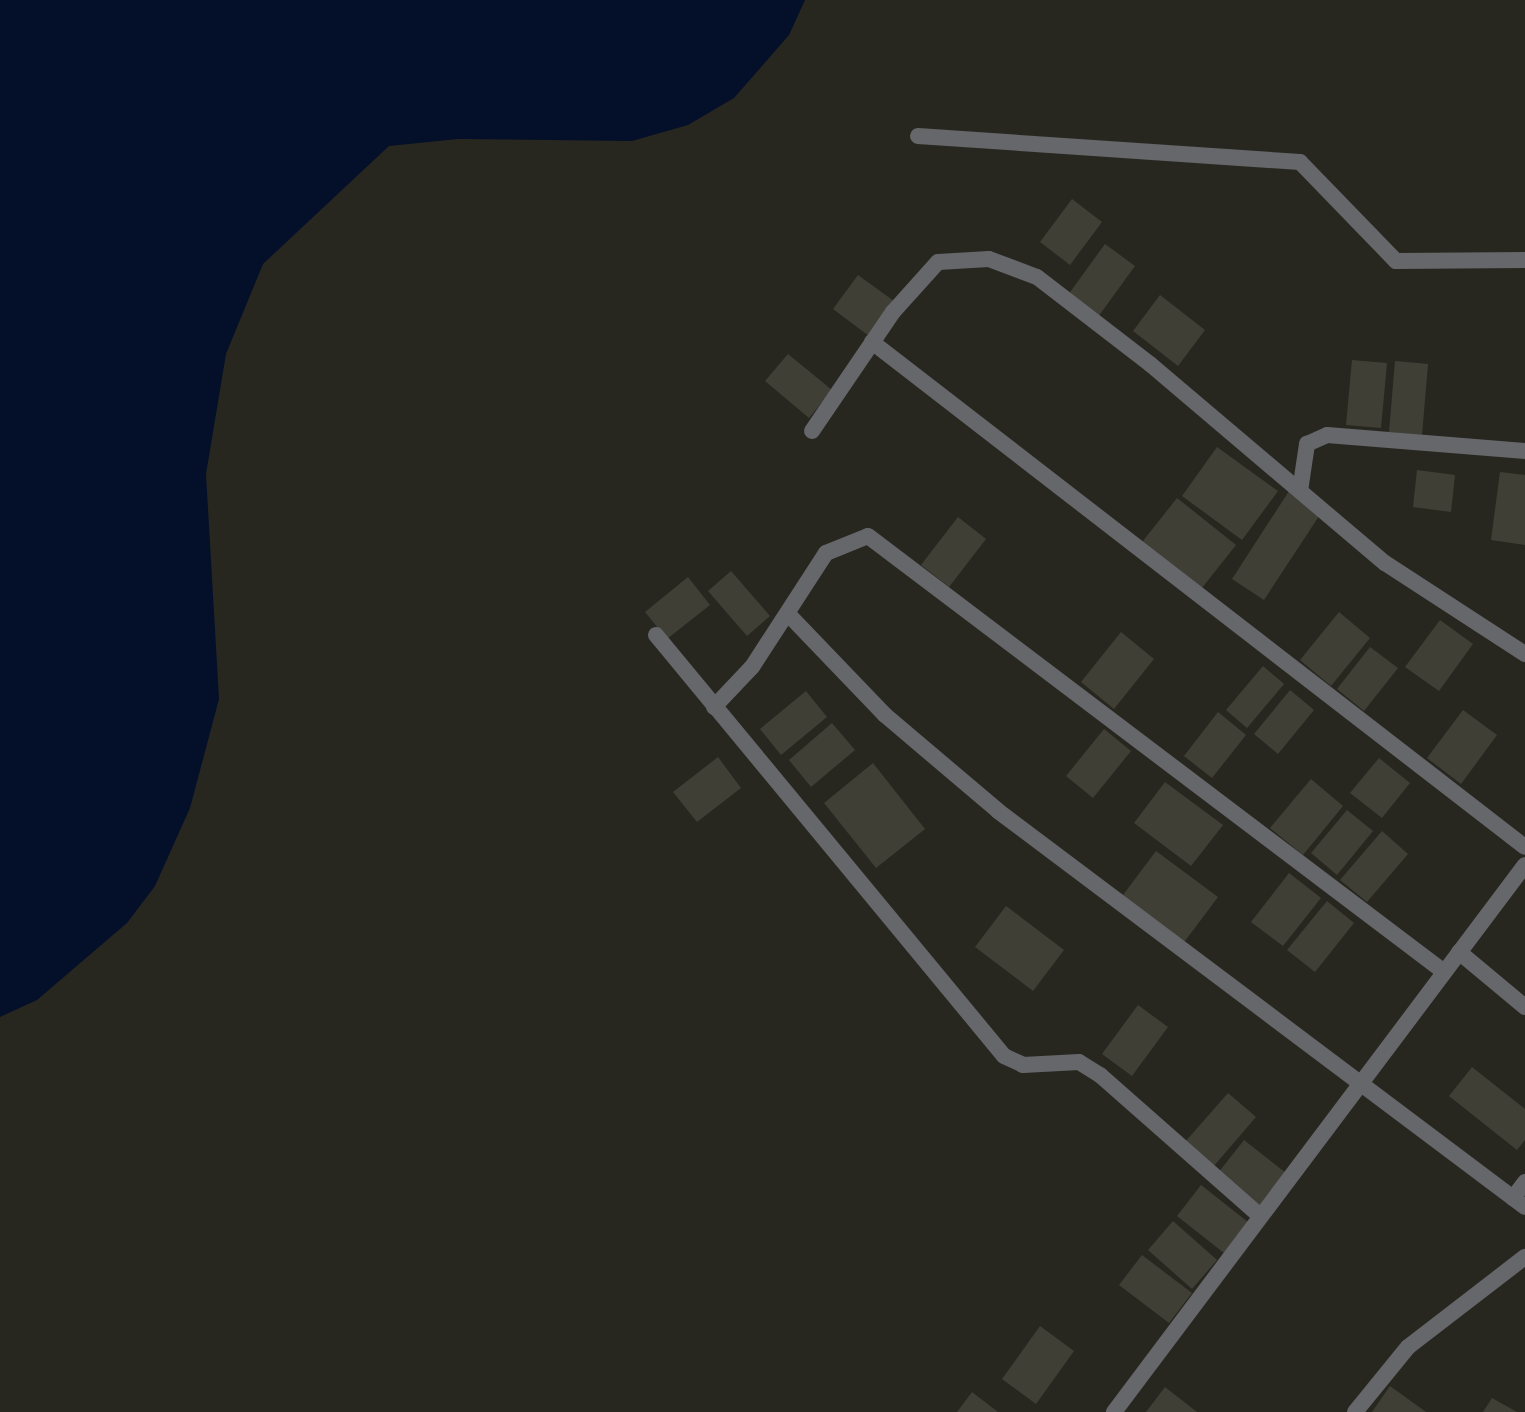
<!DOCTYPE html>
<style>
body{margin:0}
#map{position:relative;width:1525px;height:1412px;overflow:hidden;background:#28271f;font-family:Merriweather,serif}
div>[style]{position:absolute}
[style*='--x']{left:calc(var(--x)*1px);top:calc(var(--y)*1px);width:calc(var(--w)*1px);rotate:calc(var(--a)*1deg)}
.water>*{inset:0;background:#040f29}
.building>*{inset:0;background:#403f36}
.street>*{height:16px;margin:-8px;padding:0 8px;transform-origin:8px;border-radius:8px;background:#65676b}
span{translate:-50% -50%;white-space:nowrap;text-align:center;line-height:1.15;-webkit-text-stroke:7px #28271f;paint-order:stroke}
</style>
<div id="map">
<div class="water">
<div style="clip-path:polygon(0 0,805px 0,789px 35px,734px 98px,688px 125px,632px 141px,458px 139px,389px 146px,263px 264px,226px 354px,206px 474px,219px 699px,190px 808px,155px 886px,127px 923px,37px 1000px,0 1017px)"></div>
</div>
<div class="building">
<div style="clip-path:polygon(1072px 199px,1102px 222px,1070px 265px,1040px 242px)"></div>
<div style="clip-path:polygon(1105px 244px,1135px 266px,1098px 317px,1068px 295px)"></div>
<div style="clip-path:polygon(858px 275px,898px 304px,873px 339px,833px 309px)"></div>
<div style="clip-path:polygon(1160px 295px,1205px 330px,1178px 366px,1133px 331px)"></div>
<div style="clip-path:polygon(788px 354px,832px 390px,809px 418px,765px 381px)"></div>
<div style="clip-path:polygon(1352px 360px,1387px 363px,1381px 428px,1346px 425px)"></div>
<div style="clip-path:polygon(1395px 361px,1428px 364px,1422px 435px,1389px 432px)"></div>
<div style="clip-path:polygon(1217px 447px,1278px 491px,1242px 540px,1182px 496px)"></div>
<div style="clip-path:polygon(1417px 470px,1455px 475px,1451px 512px,1413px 507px)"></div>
<div style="clip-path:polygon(1500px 472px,1525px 475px,1525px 545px,1491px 540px)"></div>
<div style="clip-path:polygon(1293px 485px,1325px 507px,1264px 600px,1232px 579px)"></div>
<div style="clip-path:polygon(1177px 498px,1236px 545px,1198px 593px,1139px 546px)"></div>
<div style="clip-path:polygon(958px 517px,986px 539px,949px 587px,921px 565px)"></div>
<div style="clip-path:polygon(731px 571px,770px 616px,747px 636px,708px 591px)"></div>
<div style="clip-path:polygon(688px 577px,710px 605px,667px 639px,645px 612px)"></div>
<div style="clip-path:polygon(1339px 612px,1370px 638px,1331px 686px,1300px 660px)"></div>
<div style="clip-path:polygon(1440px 620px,1473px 644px,1439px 691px,1405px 667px)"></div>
<div style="clip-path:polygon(1121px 632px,1154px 659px,1114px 709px,1081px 682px)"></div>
<div style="clip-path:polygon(1370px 647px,1398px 668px,1364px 711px,1337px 689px)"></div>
<div style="clip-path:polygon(1263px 666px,1284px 684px,1247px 728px,1226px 710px)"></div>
<div style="clip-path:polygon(1290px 690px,1314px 710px,1278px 754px,1254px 734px)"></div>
<div style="clip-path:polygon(806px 691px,827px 717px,781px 755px,760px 729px)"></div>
<div style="clip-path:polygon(1463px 710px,1497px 735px,1461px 784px,1427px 758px)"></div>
<div style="clip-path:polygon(1218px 712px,1246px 735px,1212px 778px,1184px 756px)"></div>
<div style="clip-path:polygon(832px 723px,855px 750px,811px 787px,789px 760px)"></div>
<div style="clip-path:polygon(1104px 729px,1131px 751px,1093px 798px,1066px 776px)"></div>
<div style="clip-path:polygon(718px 757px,741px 788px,697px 822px,673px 792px)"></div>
<div style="clip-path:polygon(1379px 758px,1410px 783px,1382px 818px,1350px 793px)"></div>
<div style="clip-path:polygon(873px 763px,925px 829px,876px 868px,824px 803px)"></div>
<div style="clip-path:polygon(1311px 779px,1343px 806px,1303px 855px,1270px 828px)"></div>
<div style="clip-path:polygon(1165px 782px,1223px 825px,1191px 866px,1134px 823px)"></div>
<div style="clip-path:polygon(1347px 810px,1373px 831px,1337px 875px,1311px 853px)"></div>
<div style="clip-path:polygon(1382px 831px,1408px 854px,1367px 902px,1340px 880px)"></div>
<div style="clip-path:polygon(1156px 851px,1218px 897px,1182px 945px,1120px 899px)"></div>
<div style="clip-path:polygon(1289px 873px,1321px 898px,1283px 946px,1251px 922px)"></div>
<div style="clip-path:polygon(1327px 901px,1354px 923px,1315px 972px,1287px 950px)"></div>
<div style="clip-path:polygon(1006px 906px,1064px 950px,1033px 991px,975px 947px)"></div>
<div style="clip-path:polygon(1138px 1005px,1168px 1027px,1132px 1076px,1102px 1054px)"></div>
<div style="clip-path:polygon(1472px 1067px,1525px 1109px,1525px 1140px,1517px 1150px,1449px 1096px)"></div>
<div style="clip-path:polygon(1228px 1093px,1256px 1117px,1213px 1167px,1185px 1142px)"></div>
<div style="clip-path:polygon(1244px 1140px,1286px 1173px,1260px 1206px,1218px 1173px)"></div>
<div style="clip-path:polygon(1201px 1185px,1248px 1222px,1224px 1253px,1177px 1216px)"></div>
<div style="clip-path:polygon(1173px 1221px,1217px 1260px,1192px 1289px,1148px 1250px)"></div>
<div style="clip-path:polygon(1142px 1255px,1192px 1293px,1169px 1323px,1119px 1285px)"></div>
<div style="clip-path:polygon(1040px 1326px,1074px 1351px,1036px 1404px,1002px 1379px)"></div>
<div style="clip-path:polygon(1390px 1386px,1426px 1412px,1372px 1412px)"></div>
<div style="clip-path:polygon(1165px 1387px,1197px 1412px,1146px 1412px)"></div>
<div style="clip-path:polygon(972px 1392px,998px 1412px,957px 1412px)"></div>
<div style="clip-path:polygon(1492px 1398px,1517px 1412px,1483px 1412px)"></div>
</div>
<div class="street">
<div style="--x:918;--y:136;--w:383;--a:3.9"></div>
<div style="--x:1300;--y:162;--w:138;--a:45.9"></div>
<div style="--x:1396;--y:261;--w:129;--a:-0.4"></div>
<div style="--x:872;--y:342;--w:825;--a:37.72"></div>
<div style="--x:812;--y:431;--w:144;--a:-55.8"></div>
<div style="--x:893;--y:312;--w:67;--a:-48"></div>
<div style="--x:938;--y:262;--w:51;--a:-3.4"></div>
<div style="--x:989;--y:259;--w:51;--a:20.6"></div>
<div style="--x:1037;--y:277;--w:143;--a:37.6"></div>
<div style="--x:1150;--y:364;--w:308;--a:40.3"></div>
<div style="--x:1385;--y:563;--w:167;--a:33"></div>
<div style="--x:1300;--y:491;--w:48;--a:-81.5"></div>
<div style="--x:1307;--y:444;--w:22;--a:-24"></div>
<div style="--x:1327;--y:435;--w:199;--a:4.6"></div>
<div style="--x:789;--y:615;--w:139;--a:46.2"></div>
<div style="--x:885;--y:715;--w:148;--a:40.3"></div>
<div style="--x:998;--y:811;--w:659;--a:36.92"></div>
<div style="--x:656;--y:635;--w:546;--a:50.42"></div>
<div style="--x:1004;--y:1056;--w:21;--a:25"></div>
<div style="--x:1023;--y:1065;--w:56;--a:-3.1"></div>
<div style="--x:1079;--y:1062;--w:25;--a:32"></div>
<div style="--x:1100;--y:1075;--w:213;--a:41.4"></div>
<div style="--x:714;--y:707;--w:55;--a:-46.5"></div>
<div style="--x:752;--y:667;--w:136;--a:-57"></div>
<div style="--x:826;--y:553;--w:45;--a:-22"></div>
<div style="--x:868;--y:536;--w:722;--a:37.12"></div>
<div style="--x:1459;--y:952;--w:86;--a:39.8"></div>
<div style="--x:1513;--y:1198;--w:20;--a:-53"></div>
<div style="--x:1114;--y:1412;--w:684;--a:-53.08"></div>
<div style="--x:1355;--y:1412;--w:84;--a:-50.8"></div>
<div style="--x:1408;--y:1347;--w:148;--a:-37.6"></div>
</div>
</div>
